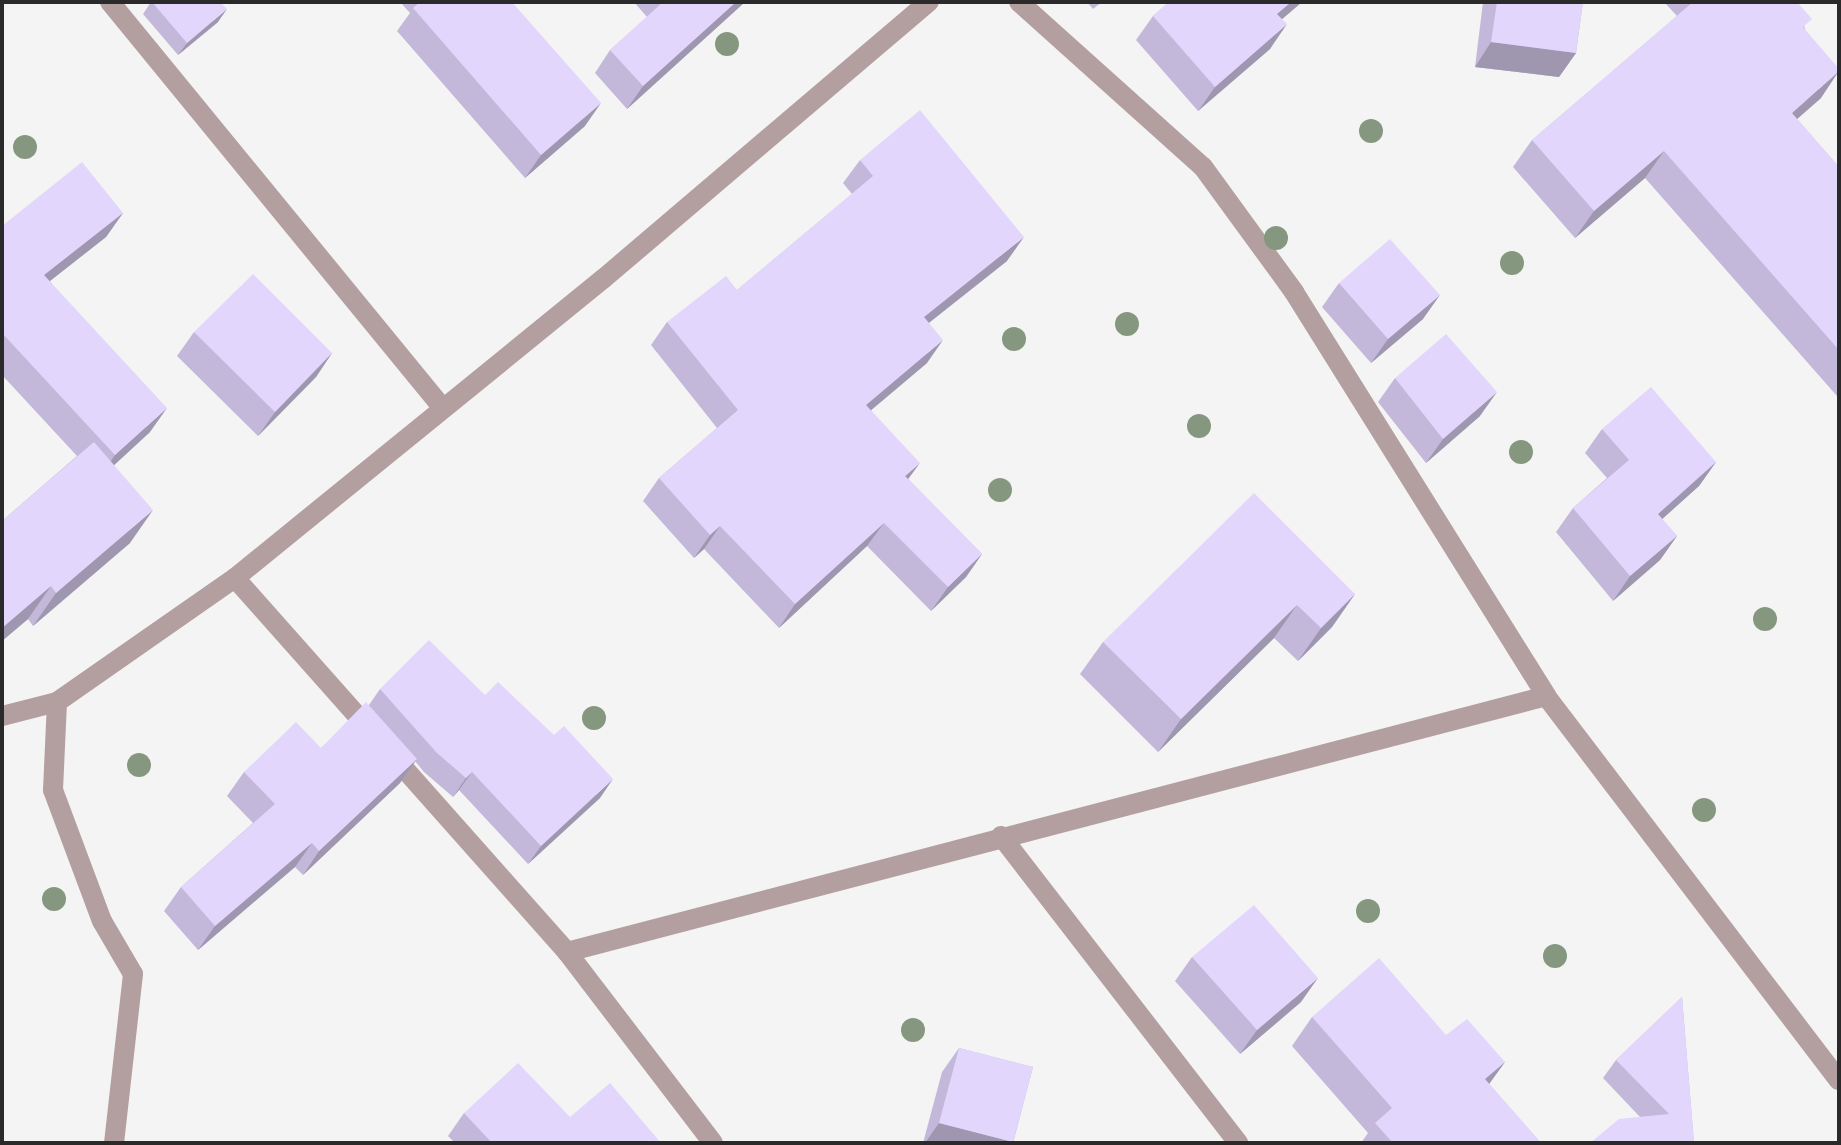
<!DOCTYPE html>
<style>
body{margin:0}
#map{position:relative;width:1841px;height:1145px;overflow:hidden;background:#f4f4f5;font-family:"Alegreya Sans",sans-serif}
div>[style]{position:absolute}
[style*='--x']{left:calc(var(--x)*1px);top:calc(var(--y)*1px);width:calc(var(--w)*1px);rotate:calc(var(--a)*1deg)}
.minor>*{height:20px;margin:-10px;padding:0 10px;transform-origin:10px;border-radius:10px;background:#b39f9f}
.trees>*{width:24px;height:24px;margin:-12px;border-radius:50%;background:#85987f}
.wall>*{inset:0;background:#c3b8d9}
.shaded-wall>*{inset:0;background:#9f96b0}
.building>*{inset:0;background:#e3d6fc}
span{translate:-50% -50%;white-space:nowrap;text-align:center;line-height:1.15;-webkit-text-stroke:6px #f4f4f5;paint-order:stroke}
.frame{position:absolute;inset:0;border:4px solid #2a2a2b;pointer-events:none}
</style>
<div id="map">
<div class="minor">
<div style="--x:110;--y:2;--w:522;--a:50.67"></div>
<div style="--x:1019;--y:2;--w:247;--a:41.9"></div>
<div style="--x:1203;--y:167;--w:155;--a:53.9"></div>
<div style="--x:1294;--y:292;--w:476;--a:58"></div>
<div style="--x:1546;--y:696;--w:483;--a:52.7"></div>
<div style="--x:235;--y:578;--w:500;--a:48.4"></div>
<div style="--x:567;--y:952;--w:240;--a:52.6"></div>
<div style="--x:57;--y:702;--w:88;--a:92.6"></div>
<div style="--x:53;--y:790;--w:140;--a:69.5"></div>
<div style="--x:102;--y:921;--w:61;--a:59.7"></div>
<div style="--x:133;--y:974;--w:170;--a:96.4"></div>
<div style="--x:2;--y:716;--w:57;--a:-14.3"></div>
<div style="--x:57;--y:702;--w:217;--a:-34.9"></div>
<div style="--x:235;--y:578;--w:474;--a:-39.1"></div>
<div style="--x:603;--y:279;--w:428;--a:-40.4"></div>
<div style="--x:1001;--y:836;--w:388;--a:52.3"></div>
<div style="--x:567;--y:952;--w:1012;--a:-14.65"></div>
</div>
<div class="trees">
<div style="left:727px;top:44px"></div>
<div style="left:1371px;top:131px"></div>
<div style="left:25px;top:147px"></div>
<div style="left:1276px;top:238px"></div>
<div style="left:1512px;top:263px"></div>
<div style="left:1127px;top:324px"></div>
<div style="left:1014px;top:339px"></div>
<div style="left:1199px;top:426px"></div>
<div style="left:1521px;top:452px"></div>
<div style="left:1000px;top:490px"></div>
<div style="left:1765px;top:619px"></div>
<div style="left:594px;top:718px"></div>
<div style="left:139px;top:765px"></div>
<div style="left:1704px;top:810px"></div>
<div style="left:54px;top:899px"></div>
<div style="left:1368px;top:911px"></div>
<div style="left:1555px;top:956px"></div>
<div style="left:913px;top:1030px"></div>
</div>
<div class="wall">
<div style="clip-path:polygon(151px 2px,218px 22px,178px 55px,143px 14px)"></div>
<div style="clip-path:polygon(400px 2px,512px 2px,585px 126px,525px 178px,397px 31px,410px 13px)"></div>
<div style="clip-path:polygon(634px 2px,745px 2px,627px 109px,595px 73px,610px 50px,647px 17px)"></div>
<div style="clip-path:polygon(1087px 2px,1102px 2px,1093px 9px)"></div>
<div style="clip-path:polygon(1169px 2px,1302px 2px,1282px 19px,1270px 49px,1198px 111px,1136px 40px,1153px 16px)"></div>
<div style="clip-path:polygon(1483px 2px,1583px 2px,1576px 53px,1559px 77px,1475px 67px)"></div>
<div style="clip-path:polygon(1664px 2px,1797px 2px,1805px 29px,1821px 98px,1797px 119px,1839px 167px,1839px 395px,1837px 396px,1645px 178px,1575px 238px,1513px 167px,1532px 140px,1677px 16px)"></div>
<div style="clip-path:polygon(860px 160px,1007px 261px,929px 323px,927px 363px,871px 410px,908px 479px,982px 554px,966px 577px,931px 611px,867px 546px,779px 628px,704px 549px,694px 558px,643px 501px,659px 478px,717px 428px,651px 345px,667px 322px,737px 290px,852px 194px,843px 183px)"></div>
<div style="clip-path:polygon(123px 213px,106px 237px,50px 281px,150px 432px,114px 465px,130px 543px,33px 626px,28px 619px,2px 641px,2px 521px,77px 456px,2px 375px,2px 226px)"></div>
<div style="clip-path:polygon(1339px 283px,1423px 319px,1371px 363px,1322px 307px)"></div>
<div style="clip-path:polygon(194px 332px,332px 353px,316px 377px,258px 436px,177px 356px)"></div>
<div style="clip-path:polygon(1395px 378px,1480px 416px,1426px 463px,1378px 402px)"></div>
<div style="clip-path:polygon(1602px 429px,1716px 462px,1699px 486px,1662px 519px,1677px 536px,1660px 560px,1613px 601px,1556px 532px,1573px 508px,1607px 478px,1585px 453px)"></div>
<div style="clip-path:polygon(1355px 594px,1332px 627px,1298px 661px,1274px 638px,1158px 752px,1080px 674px,1103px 642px)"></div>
<div style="clip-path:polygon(380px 689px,485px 695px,600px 798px,528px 864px,459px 790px,453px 797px,424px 772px,415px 761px,400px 783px,303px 875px,295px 867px,198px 950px,164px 911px,181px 887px,253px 823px,227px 796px,244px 772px,321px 748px,369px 705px)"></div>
<div style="clip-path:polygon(1192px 957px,1301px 1002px,1240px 1054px,1175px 981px)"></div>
<div style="clip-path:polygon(1682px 997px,1694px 1143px,1640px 1117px,1603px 1078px,1616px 1060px)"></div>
<div style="clip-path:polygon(1312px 1017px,1446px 1035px,1505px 1062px,1489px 1084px,1541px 1143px,1361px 1143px,1368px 1133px,1292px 1046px)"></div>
<div style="clip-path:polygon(959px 1048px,1033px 1067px,1013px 1143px,923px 1143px,942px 1072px)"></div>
<div style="clip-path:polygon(464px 1113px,570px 1117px,661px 1143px,455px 1143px,448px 1136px)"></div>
</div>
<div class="shaded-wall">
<div style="clip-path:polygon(736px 2px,745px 2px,627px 109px,643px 86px)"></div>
<div style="clip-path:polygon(1291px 2px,1302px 2px,1260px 38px,1277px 14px)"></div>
<div style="clip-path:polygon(227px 9px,218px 22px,178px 55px,187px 43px)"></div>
<div style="clip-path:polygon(1287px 24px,1270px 49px,1198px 111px,1215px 87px)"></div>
<div style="clip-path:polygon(1491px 42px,1576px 53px,1559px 77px,1475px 67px)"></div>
<div style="clip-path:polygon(1839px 71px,1821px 98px,1773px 140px,1792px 113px)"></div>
<div style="clip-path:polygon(601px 103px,585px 126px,525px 178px,541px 155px)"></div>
<div style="clip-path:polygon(1664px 151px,1645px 178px,1575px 238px,1594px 211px)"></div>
<div style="clip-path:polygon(123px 213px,106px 237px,27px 299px,44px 275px)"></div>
<div style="clip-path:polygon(1024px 237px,1007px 261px,907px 340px,924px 317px)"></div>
<div style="clip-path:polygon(1440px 295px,1423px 319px,1371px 363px,1388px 339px)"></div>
<div style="clip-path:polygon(943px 340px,927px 363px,850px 428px,866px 405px)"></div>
<div style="clip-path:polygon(332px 353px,316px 377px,258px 436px,275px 412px)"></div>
<div style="clip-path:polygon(1497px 392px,1480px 416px,1426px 463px,1443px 439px)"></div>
<div style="clip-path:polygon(167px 408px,150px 432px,98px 480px,115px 455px)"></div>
<div style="clip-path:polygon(1716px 462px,1699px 486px,1641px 538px,1658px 514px)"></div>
<div style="clip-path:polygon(920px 463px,903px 486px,905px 476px)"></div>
<div style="clip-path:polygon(153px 510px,130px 543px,33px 626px,56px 593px)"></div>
<div style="clip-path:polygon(884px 523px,867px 546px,779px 628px,795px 604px)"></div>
<div style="clip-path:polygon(720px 526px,704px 549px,694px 558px,710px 535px)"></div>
<div style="clip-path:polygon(1677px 536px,1660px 560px,1613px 601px,1630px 576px)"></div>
<div style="clip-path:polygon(982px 554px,966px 577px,931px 611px,948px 587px)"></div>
<div style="clip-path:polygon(51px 586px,28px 619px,2px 641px,2px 628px)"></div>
<div style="clip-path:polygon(1355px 594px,1332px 627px,1298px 661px,1321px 628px)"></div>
<div style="clip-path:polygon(1297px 605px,1274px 638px,1158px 752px,1181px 719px)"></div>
<div style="clip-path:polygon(417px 759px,400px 783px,303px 875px,319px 851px)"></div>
<div style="clip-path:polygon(472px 772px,459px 790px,453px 797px,466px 778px)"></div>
<div style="clip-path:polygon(613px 779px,600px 798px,528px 864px,541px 846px)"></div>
<div style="clip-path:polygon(312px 843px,295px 867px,198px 950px,215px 926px)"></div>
<div style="clip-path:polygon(1318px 978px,1301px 1002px,1240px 1054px,1257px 1030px)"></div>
<div style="clip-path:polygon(1505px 1062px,1484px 1091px,1485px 1079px)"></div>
<div style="clip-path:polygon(939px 1123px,1013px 1142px,925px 1143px)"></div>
</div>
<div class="building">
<div style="clip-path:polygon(152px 2px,220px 2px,227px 9px,187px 43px)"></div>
<div style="clip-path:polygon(420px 2px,512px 2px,601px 103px,541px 155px,413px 8px)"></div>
<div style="clip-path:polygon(663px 2px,736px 2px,643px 86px,610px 50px)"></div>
<div style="clip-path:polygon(1169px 2px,1291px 2px,1277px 14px,1287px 24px,1215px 87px,1153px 16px)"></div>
<div style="clip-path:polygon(1497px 2px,1583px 2px,1576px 53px,1491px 42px)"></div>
<div style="clip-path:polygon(1693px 2px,1797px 2px,1812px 19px,1803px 27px,1839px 69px,1839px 71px,1792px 113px,1839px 167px,1839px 350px,1664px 151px,1594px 211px,1532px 140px)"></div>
<div style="clip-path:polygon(920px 110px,1024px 237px,924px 317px,943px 340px,866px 405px,920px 463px,905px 476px,982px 554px,948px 587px,884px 523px,795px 604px,720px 526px,710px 535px,659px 478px,738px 410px,667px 322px,726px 276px,737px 290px,873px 176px,860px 160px)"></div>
<div style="clip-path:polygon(82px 162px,123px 213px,44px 275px,167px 408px,115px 455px,2px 333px,2px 226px)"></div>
<div style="clip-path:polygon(1390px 239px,1440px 295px,1388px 339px,1339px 283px)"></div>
<div style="clip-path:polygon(253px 274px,332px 353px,275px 412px,194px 332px)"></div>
<div style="clip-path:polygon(1446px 334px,1497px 392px,1443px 439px,1395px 378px)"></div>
<div style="clip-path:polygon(1651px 387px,1716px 462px,1658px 514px,1677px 536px,1630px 576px,1573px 508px,1629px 460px,1602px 429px)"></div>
<div style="clip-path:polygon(94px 442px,153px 510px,56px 593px,51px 586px,2px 628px,2px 521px)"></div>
<div style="clip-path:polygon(1254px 493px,1355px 594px,1321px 628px,1297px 605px,1181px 719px,1103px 642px)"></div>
<div style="clip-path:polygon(429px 640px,485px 695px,498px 682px,554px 735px,564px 726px,613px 779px,541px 846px,472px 772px,466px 778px,437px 753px,380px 689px)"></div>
<div style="clip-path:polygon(366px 702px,417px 759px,319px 851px,312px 843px,215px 926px,181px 887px,275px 804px,244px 772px,296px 722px,321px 748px)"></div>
<div style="clip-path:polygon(1254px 905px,1318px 978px,1257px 1030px,1192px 957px)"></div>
<div style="clip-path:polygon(1379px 958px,1446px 1035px,1467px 1019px,1505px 1062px,1485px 1079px,1541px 1143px,1393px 1143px,1375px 1123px,1392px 1108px,1312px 1017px)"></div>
<div style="clip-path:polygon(1682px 997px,1694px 1143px,1590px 1143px,1619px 1119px,1669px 1114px,1616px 1060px)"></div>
<div style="clip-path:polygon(959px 1048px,1033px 1067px,1013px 1142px,939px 1123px)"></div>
<div style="clip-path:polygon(518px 1063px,570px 1117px,610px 1083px,661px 1143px,492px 1143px,464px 1113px)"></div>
</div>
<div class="frame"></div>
</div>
